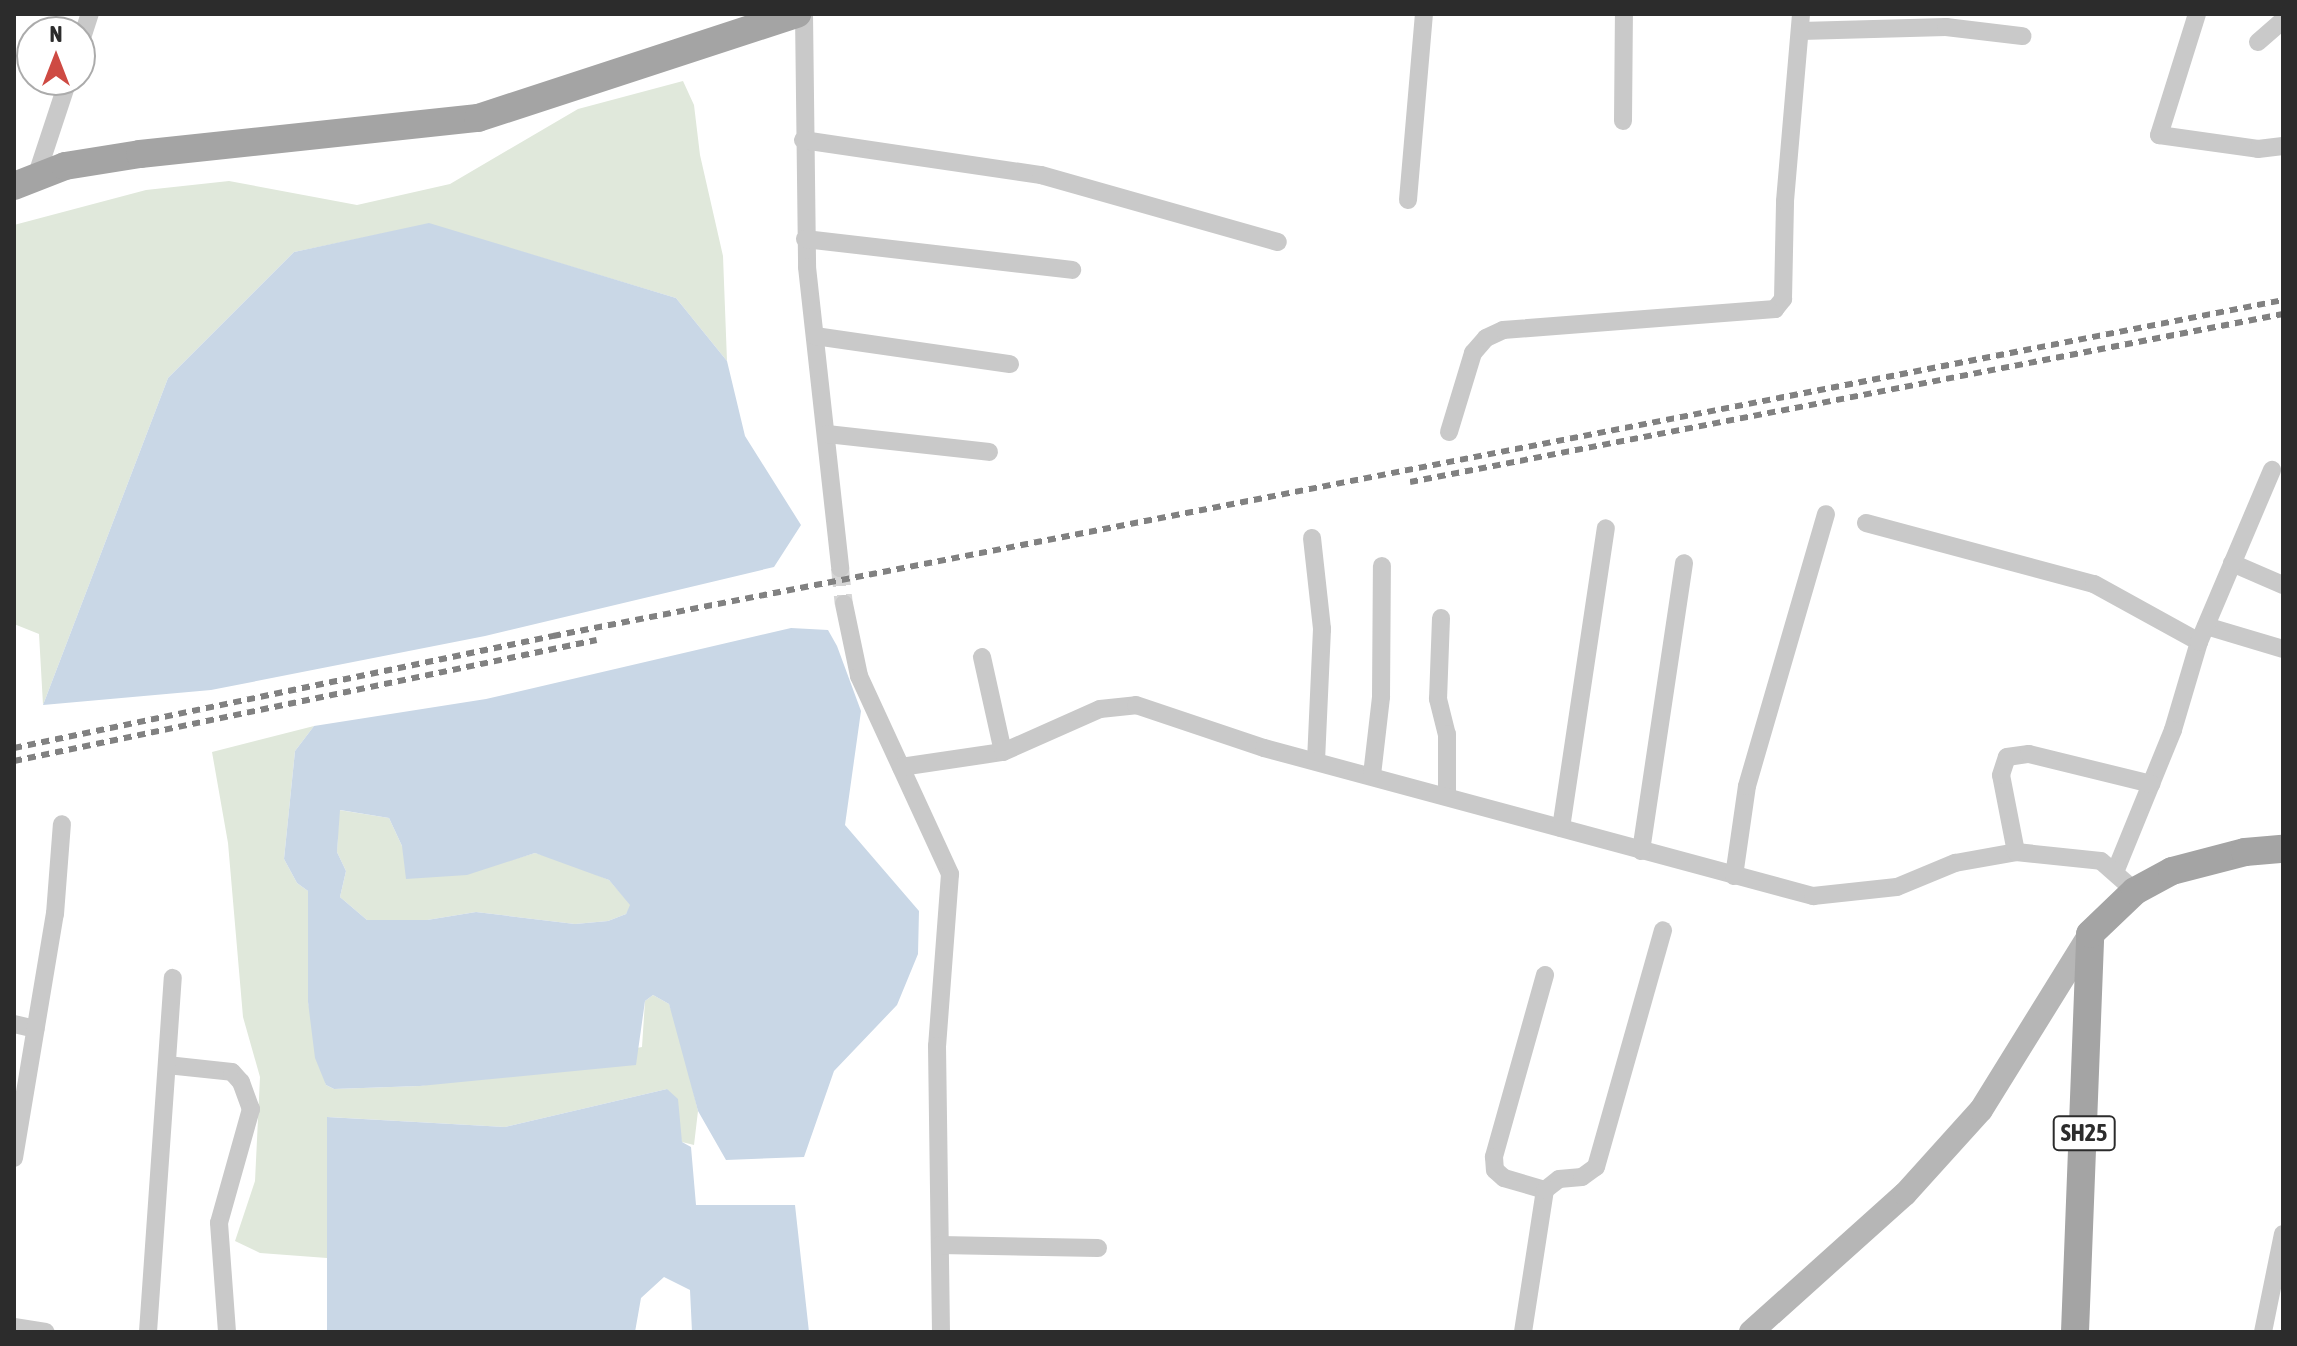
<!DOCTYPE html>
<style>
body{margin:0}
#map{position:relative;width:2297px;height:1346px;overflow:hidden;background:#fff;font-family:"Asap Condensed",sans-serif}
div>[style]{position:absolute}
[style*='--x']{left:calc(var(--x)*1px);top:calc(var(--y)*1px);width:calc(var(--w)*1px);rotate:calc(var(--a)*1deg)}
.green>*{inset:0;background:#e0e8db}
.water>*{inset:0;background:#c9d7e6}
.street-tunnel>*{height:18px;margin-top:-9px;transform-origin:0;background:repeating-linear-gradient(90deg,#d5d5d5 0 18px,transparent 0 27px)}
.street>*{height:18px;margin:-9px;padding:0 9px;transform-origin:9px;border-radius:9px;background:#c9c9c9}
.secondary>*{height:24px;margin:-12px;padding:0 12px;transform-origin:12px;border-radius:12px;background:#b6b6b6}
.primary>*{height:28px;margin:-14px;padding:0 14px;transform-origin:14px;border-radius:14px;background:#a4a4a4}
.rail>*{height:6px;margin-top:-3px;transform-origin:0;background:repeating-linear-gradient(90deg,#818181 0 8px,transparent 0 14px)}
span{translate:-50% -50%;white-space:nowrap;text-align:center;line-height:1.15;-webkit-text-stroke:8px #fff;paint-order:stroke}
.shield-label span{padding:2px 6px;background:#fff;border:2px solid;border-radius:6px;-webkit-text-stroke-width:0}
.shield-label{font-size:24px;color:#2c2c2c;font-weight:700}
.frame{position:absolute;inset:0;border:16px solid #2c2c2c;pointer-events:none}
.north{position:absolute;left:16px;top:16px;width:80px;height:80px;box-sizing:border-box;background:#fff;border:2px solid #ababab;border-radius:50%;rotate:0deg;font-size:22px;font-weight:700;line-height:32px;text-align:center;color:#2c2c2c}
.north::after{content:'';display:block;margin:auto;width:28px;height:36px;background:#ce4a43;clip-path:polygon(50% 0,100% 100%,50% 72%,0 100%)}
</style>
<div id="map">
<div class="green">
<div style="clip-path:polygon(683px 81px,694px 105px,700px 155px,723px 256px,727px 361px,676px 298px,429px 224px,294px 252px,168px 378px,43px 705px,39px 634px,14px 624px,14px 225px,146px 190px,229px 181px,357px 205px,450px 184px,578px 109px)"></div>
<div style="clip-path:polygon(314px 726px,295px 751px,284px 859px,297px 883px,308px 891px,308px 1002px,326px 1085px,334px 1089px,420px 1086px,642px 1047px,645px 1001px,653px 995px,669px 1004px,678px 1029px,698px 1111px,694px 1145px,682px 1142px,667px 1089px,505px 1127px,328px 1117px,327px 1258px,260px 1253px,235px 1241px,255px 1181px,260px 1077px,243px 1017px,228px 843px,212px 752px)"></div>
<div style="clip-path:polygon(339px 810px,389px 818px,402px 846px,501px 863px,535px 853px,566px 862px,609px 880px,631px 905px,626px 914px,608px 921px,575px 924px,476px 912px,427px 920px,367px 920px,340px 897px,346px 871px,337px 852px)"></div>
</div>
<div class="water">
<div style="clip-path:polygon(429px 223px,676px 298px,727px 361px,745px 436px,801px 525px,774px 567px,485px 636px,211px 690px,43px 705px,168px 378px,294px 252px)"></div>
<div style="clip-path:polygon(evenodd,791px 628px,828px 630px,837px 646px,861px 711px,845px 825px,919px 911px,918px 954px,897px 1005px,834px 1071px,804px 1157px,726px 1160px,698px 1111px,669px 1004px,653px 995px,645px 1001px,636px 1065px,420px 1086px,334px 1089px,326px 1085px,315px 1058px,308px 1002px,308px 891px,297px 883px,284px 859px,295px 751px,314px 726px,486px 699px,791px 628px,340px 810px,389px 818px,402px 846px,406px 879px,467px 875px,535px 853px,609px 880px,630px 905px,626px 914px,608px 921px,575px 924px,476px 912px,427px 920px,367px 920px,340px 897px,346px 871px,337px 852px,340px 810px)"></div>
<div style="clip-path:polygon(667px 1089px,678px 1099px,682px 1142px,691px 1147px,696px 1205px,795px 1205px,809px 1332px,692px 1332px,690px 1290px,664px 1277px,641px 1298px,635px 1332px,327px 1332px,327px 1117px,505px 1127px)"></div>
</div>
<div class="street-tunnel">
<div style="--x:840;--y:568;--w:36;--a:84"></div>
</div>
<div class="street">
<div style="--x:804;--y:14;--w:253;--a:89.3"></div>
<div style="--x:807;--y:267;--w:303;--a:83.7"></div>
<div style="--x:2197;--y:14;--w:127;--a:107.4"></div>
<div style="--x:2159;--y:135;--w:100;--a:8"></div>
<div style="--x:2258;--y:149;--w:25;--a:-7"></div>
<div style="--x:1801;--y:31;--w:145;--a:-1.6"></div>
<div style="--x:1946;--y:27;--w:77;--a:6.8"></div>
<div style="--x:2258;--y:42;--w:33;--a:-41"></div>
<div style="--x:80;--y:44;--w:32;--a:-72"></div>
<div style="--x:1623;--y:121;--w:107;--a:-89.5"></div>
<div style="--x:803;--y:140;--w:241;--a:8.4"></div>
<div style="--x:1041;--y:175;--w:246;--a:15.8"></div>
<div style="--x:36;--y:177;--w:102;--a:-71.7"></div>
<div style="--x:1408;--y:200;--w:187;--a:-85.1"></div>
<div style="--x:805;--y:239;--w:269;--a:6.6"></div>
<div style="--x:815;--y:336;--w:197;--a:8.2"></div>
<div style="--x:1449;--y:432;--w:83;--a:-73.1"></div>
<div style="--x:1473;--y:353;--w:20;--a:-49"></div>
<div style="--x:1486;--y:338;--w:19;--a:-25"></div>
<div style="--x:1503;--y:330;--w:273;--a:-4.4"></div>
<div style="--x:1775;--y:309;--w:13;--a:-51"></div>
<div style="--x:1783;--y:299;--w:98;--a:-88.8"></div>
<div style="--x:1785;--y:201;--w:188;--a:-85.1"></div>
<div style="--x:827;--y:434;--w:163;--a:6.3"></div>
<div style="--x:1866;--y:523;--w:236;--a:15"></div>
<div style="--x:2094;--y:584;--w:120;--a:28.9"></div>
<div style="--x:2199;--y:642;--w:92;--a:106.5"></div>
<div style="--x:2173;--y:730;--w:151;--a:112.2"></div>
<div style="--x:1312;--y:538;--w:92;--a:83.7"></div>
<div style="--x:1322;--y:629;--w:131;--a:92.6"></div>
<div style="--x:2232;--y:563;--w:56;--a:23.3"></div>
<div style="--x:844;--y:604;--w:74;--a:78.2"></div>
<div style="--x:859;--y:676;--w:218;--a:65.3"></div>
<div style="--x:950;--y:874;--w:172;--a:94.3"></div>
<div style="--x:937;--y:1046;--w:286;--a:89.2"></div>
<div style="--x:1441;--y:618;--w:81;--a:92.1"></div>
<div style="--x:1438;--y:699;--w:36;--a:76"></div>
<div style="--x:1447;--y:734;--w:60;--a:90"></div>
<div style="--x:2206;--y:626;--w:80;--a:16.6"></div>
<div style="--x:2199;--y:642;--w:187;--a:-67"></div>
<div style="--x:982;--y:657;--w:97;--a:77.5"></div>
<div style="--x:901;--y:767;--w:103;--a:-8.4"></div>
<div style="--x:1003;--y:752;--w:106;--a:-23.9"></div>
<div style="--x:1100;--y:709;--w:36;--a:-6"></div>
<div style="--x:1136;--y:705;--w:135;--a:18.6"></div>
<div style="--x:1264;--y:748;--w:569;--a:15.09"></div>
<div style="--x:1813;--y:896;--w:84;--a:-6.1"></div>
<div style="--x:1897;--y:887;--w:63;--a:-22.5"></div>
<div style="--x:1955;--y:863;--w:62;--a:-10.2"></div>
<div style="--x:2016;--y:852;--w:85;--a:6"></div>
<div style="--x:2101;--y:861;--w:45;--a:41.4"></div>
<div style="--x:1372;--y:775;--w:79;--a:-83.4"></div>
<div style="--x:1381;--y:697;--w:131;--a:-89.6"></div>
<div style="--x:1561;--y:828;--w:303;--a:-81.5"></div>
<div style="--x:1641;--y:851;--w:291;--a:-81.5"></div>
<div style="--x:2016;--y:852;--w:78;--a:-101"></div>
<div style="--x:2001;--y:775;--w:19;--a:-72"></div>
<div style="--x:2007;--y:757;--w:22;--a:-8"></div>
<div style="--x:2029;--y:754;--w:126;--a:13.8"></div>
<div style="--x:1734;--y:876;--w:91;--a:-81.8"></div>
<div style="--x:1747;--y:786;--w:283;--a:-73.8"></div>
<div style="--x:1545;--y:975;--w:189;--a:105.7"></div>
<div style="--x:1494;--y:1157;--w:13;--a:86"></div>
<div style="--x:1495;--y:1170;--w:12;--a:42"></div>
<div style="--x:1504;--y:1178;--w:43;--a:16.3"></div>
<div style="--x:14;--y:1024;--w:22;--a:13"></div>
<div style="--x:167;--y:1065;--w:65;--a:6.1"></div>
<div style="--x:232;--y:1072;--w:13;--a:48"></div>
<div style="--x:241;--y:1082;--w:29;--a:70"></div>
<div style="--x:251;--y:1109;--w:118;--a:105.7"></div>
<div style="--x:219;--y:1223;--w:109;--a:85.8"></div>
<div style="--x:14;--y:1158;--w:247;--a:-80.5"></div>
<div style="--x:55;--y:914;--w:90;--a:-85.6"></div>
<div style="--x:940;--y:1245;--w:158;--a:1.1"></div>
<div style="--x:14;--y:1327;--w:32;--a:9"></div>
<div style="--x:148;--y:1332;--w:355;--a:-86"></div>
<div style="--x:1523;--y:1332;--w:144;--a:-81.2"></div>
<div style="--x:1545;--y:1190;--w:18;--a:-38"></div>
<div style="--x:1559;--y:1179;--w:23;--a:-5"></div>
<div style="--x:1582;--y:1177;--w:17;--a:-36"></div>
<div style="--x:1596;--y:1167;--w:246;--a:-74.2"></div>
<div style="--x:2263;--y:1332;--w:100;--a:-78.5"></div>
</div>
<div class="secondary">
<div style="--x:1751;--y:1332;--w:207;--a:-41.9"></div>
<div style="--x:1905;--y:1194;--w:113;--a:-47.9"></div>
<div style="--x:1981;--y:1110;--w:207;--a:-58.2"></div>
</div>
<div class="primary">
<div style="--x:14;--y:186;--w:55;--a:-21.4"></div>
<div style="--x:65;--y:166;--w:76;--a:-9.1"></div>
<div style="--x:140;--y:154;--w:340;--a:-6.1"></div>
<div style="--x:478;--y:118;--w:336;--a:-18.1"></div>
<div style="--x:2075;--y:1332;--w:398;--a:-87.8"></div>
<div style="--x:2090;--y:934;--w:62;--a:-43.7"></div>
<div style="--x:2135;--y:891;--w:42;--a:-28.4"></div>
<div style="--x:2172;--y:871;--w:75;--a:-14.6"></div>
<div style="--x:2245;--y:852;--w:38;--a:-5"></div>
</div>
<div class="rail">
<div style="--x:1410;--y:482;--w:889;--a:-10.89"></div>
<div style="--x:14;--y:748;--w:551;--a:-11.74"></div>
<div style="--x:553;--y:636;--w:1762;--a:-10.99"></div>
<div style="--x:14;--y:761;--w:595;--a:-11.73"></div>
</div>
<div class="shield-label">
<span style="left:2084px;top:1133px">SH25</span>
</div>
<div class="frame"></div>
<div class="north">N</div>
</div>
